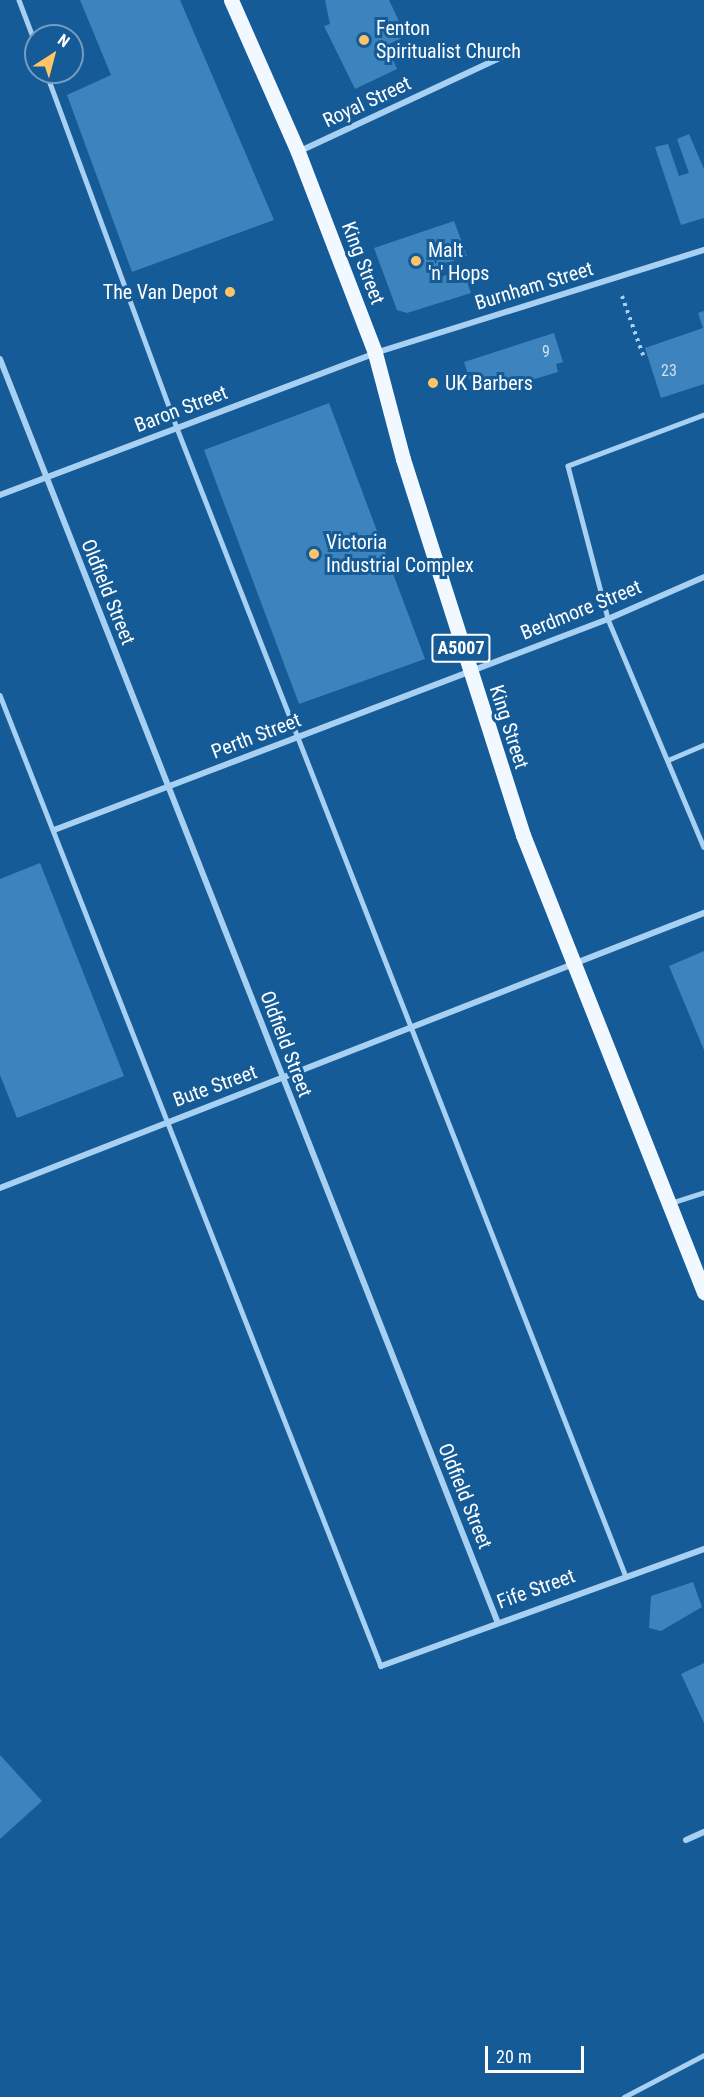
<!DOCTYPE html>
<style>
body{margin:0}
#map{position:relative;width:704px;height:2097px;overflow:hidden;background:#155b97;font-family:"Roboto Condensed",sans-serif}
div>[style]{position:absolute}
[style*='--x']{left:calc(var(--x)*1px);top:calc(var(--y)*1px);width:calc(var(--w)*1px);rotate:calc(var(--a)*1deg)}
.building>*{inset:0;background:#3d84be}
.path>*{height:4px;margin-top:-2px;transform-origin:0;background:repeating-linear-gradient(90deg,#a7d0f2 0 3px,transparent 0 7.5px)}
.lane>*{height:4.5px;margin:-2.25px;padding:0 2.25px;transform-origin:2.25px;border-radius:2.25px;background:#a7d0f2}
.street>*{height:6px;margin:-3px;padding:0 3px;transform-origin:3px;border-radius:3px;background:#a7d0f2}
.primary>*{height:15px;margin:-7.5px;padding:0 7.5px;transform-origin:7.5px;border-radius:7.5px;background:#f2f8ff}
.dots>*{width:16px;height:16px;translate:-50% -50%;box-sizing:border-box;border:3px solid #155b97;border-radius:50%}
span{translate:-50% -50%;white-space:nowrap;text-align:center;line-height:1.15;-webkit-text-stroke:6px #155b97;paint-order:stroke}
.number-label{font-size:16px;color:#cee0ef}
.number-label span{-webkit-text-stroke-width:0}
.shield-label span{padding:2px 4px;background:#155b97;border:2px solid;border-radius:4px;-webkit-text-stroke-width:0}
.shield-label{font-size:18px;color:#fff;font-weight:700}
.poi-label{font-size:20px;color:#fff}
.left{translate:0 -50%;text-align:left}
.right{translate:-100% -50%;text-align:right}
.street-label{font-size:20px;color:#fff}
.north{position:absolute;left:24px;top:24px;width:60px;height:60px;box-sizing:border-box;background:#155b97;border:2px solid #739dc1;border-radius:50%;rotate:36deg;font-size:16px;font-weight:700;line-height:24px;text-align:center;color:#fff}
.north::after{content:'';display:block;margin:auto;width:21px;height:27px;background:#ffc468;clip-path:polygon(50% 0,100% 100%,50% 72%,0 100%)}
.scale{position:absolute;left:485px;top:2046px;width:99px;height:27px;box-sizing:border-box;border:3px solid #fff;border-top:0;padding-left:8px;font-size:18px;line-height:21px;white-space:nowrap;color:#fff;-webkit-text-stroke:4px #155b97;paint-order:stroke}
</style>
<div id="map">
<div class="building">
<div style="clip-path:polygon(80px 0,180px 0,274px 220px,132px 272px,67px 95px,111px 75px)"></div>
<div style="clip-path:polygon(325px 0,389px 0,406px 36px,387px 45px,397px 69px,355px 89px,324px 26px,330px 24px)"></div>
<div style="clip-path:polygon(689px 134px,704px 169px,704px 218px,681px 225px,655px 147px,668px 144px,679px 176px,689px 173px,677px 139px)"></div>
<div style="clip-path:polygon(454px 221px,467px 256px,436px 267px,440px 277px,463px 270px,471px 293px,407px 313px,397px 310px,374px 248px)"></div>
<div style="clip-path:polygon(704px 311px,704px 384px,661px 398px,645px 348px,703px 328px,698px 313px)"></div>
<div style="clip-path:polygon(554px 333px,563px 362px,556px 364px,558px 372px,498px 390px,496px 382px,473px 389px,464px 362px)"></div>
<div style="clip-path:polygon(329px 403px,425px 659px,299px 704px,204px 450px)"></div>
<div style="clip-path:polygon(40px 863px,124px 1076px,17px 1118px,0 1075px,0 879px)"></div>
<div style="clip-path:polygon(704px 951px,704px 1050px,669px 966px)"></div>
<div style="clip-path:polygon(693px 1582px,702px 1607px,661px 1631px,649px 1628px,651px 1596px)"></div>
<div style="clip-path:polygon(704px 1663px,704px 1723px,681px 1674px)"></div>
<div style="clip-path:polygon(0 1755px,42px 1801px,0 1839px)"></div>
</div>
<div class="path">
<div style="--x:622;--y:296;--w:63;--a:70.4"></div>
</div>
<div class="lane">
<div style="--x:19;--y:0;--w:48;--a:69.3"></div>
<div style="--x:46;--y:72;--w:379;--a:69.8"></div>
<div style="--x:177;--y:428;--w:1230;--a:68.65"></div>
<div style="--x:704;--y:415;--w:145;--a:159.4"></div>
<div style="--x:568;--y:466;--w:158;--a:75.3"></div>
<div style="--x:608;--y:619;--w:247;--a:67.2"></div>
<div style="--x:0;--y:695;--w:1043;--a:68.58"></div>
<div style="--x:668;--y:760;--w:39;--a:-23"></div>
<div style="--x:671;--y:1203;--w:35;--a:-18"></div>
<div style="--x:624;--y:2097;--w:90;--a:-27.7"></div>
</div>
<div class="street">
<div style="--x:300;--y:151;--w:236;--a:-25"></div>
<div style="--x:0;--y:359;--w:1356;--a:68.5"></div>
<div style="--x:0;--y:495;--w:401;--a:-20.7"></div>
<div style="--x:375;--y:353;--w:345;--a:-17.4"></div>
<div style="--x:54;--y:830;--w:593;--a:-20.85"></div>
<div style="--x:608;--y:619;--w:105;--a:-23.6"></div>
<div style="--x:0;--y:1188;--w:756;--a:-21.34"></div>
<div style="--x:381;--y:1666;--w:344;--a:-19.9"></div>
<div style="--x:686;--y:1840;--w:20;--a:-24"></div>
</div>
<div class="primary">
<div style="--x:231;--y:0;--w:166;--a:66.2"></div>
<div style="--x:298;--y:152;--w:215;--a:69"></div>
<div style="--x:375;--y:353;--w:110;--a:75.2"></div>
<div style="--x:403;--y:459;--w:395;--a:72.3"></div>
<div style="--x:523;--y:835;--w:492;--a:68.4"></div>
</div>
<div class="dots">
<div style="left:364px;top:40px;background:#ffc468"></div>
<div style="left:416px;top:261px;background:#ffc468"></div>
<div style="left:230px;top:292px;background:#ffc468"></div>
<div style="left:433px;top:383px;background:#ffc468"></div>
<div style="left:314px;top:554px;background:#ffc468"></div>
</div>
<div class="number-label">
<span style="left:546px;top:352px">9</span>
<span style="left:669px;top:371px">23</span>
</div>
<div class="shield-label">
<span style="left:461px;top:648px">A5007</span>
</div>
<div class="poi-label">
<span class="left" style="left:376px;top:40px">Fenton<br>Spiritualist Church</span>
<span class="left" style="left:428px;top:262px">Malt<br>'n' Hops</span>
<span class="right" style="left:218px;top:292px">The Van Depot</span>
<span class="left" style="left:445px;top:383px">UK Barbers</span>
<span class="left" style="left:326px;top:554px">Victoria<br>Industrial Complex</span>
</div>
<div class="street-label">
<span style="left:367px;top:102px;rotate:-25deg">Royal Street</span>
<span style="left:363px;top:263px;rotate:69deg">King Street</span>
<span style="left:534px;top:286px;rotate:-17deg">Burnham Street</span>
<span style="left:181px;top:409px;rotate:-21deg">Baron Street</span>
<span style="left:108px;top:592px;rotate:68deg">Oldfield Street</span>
<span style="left:581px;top:610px;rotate:-22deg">Berdmore Street</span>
<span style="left:509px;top:727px;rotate:72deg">King Street</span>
<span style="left:256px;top:736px;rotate:-21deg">Perth Street</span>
<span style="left:286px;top:1044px;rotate:69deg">Oldfield Street</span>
<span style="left:215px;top:1086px;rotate:-20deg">Bute Street</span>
<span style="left:465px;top:1496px;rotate:68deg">Oldfield Street</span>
<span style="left:536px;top:1589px;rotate:-20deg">Fife Street</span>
</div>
<div class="north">N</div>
<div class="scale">20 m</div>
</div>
